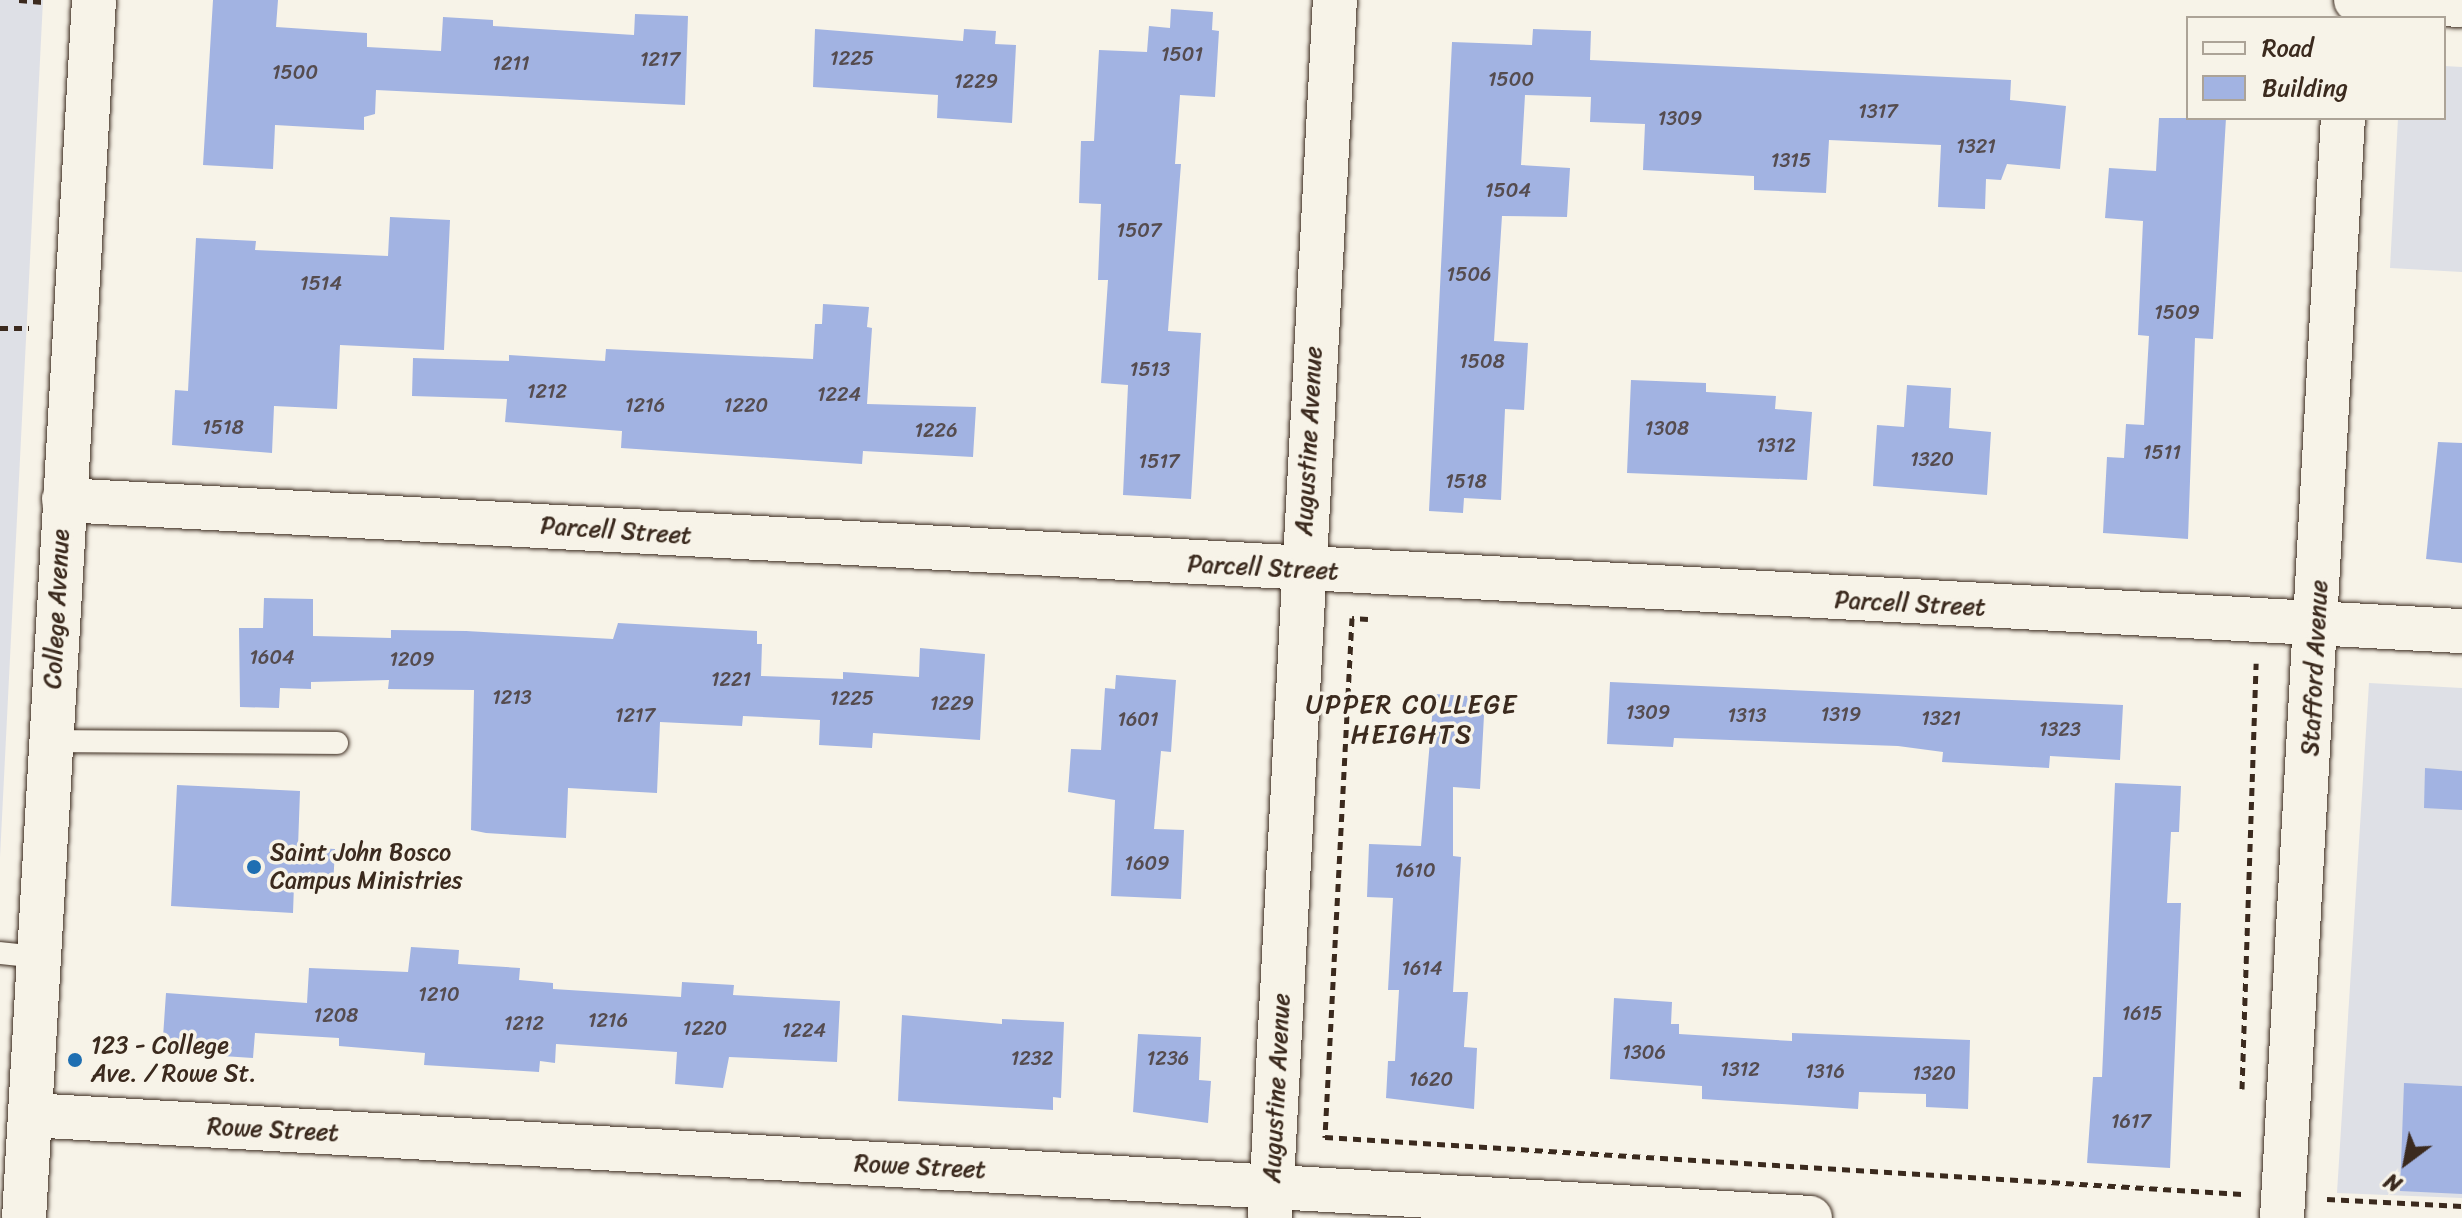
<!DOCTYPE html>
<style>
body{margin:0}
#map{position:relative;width:2462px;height:1218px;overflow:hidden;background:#f7f3e8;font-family:Sriracha,sans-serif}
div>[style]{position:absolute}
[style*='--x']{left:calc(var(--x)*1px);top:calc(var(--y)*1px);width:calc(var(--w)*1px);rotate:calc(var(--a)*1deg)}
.built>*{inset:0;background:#dee0e6}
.building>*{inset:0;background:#a2b3e2}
.path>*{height:5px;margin-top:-2.5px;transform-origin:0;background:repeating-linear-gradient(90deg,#3b2a1e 0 8px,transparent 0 14px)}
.roads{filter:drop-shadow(0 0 2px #3b2a1e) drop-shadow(0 0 2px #3b2a1e)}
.lane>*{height:22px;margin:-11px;padding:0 11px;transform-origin:11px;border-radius:11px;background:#f7f3e8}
.street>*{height:44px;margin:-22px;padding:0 22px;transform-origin:22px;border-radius:22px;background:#f7f3e8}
.secondary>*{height:44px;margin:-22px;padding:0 22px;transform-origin:22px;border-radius:22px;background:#f7f3e8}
.dots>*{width:22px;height:22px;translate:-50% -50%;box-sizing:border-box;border:4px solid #f7f3e8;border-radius:50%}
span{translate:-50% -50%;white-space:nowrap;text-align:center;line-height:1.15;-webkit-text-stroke:7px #f7f3e8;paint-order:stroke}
.number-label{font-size:20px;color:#554c4f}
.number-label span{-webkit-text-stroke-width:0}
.street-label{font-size:24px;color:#3b2a1e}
.poi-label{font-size:24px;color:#3b2a1e}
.left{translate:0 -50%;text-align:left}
.neighbourhood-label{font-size:26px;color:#3b2a1e;letter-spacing:2px}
.legend{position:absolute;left:2186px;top:16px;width:260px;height:104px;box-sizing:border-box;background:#f7f3e8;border:2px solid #aca397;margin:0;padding:10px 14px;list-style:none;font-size:24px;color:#3b2a1e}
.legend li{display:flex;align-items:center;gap:16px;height:40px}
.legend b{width:40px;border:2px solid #aca397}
.north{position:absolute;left:2366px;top:1122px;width:80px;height:80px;-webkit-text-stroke:6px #f7f3e8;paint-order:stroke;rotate:212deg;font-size:22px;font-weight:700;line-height:32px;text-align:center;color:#3b2a1e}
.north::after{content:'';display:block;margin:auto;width:28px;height:36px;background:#3b2a1e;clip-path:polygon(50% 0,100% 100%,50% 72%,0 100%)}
</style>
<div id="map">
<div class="built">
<div style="clip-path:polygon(0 0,43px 0,0 857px)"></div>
<div style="clip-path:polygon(2444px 66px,2462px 67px,2462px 272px,2390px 268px,2398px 118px,2444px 118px)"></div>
<div style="clip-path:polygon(2369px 683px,2462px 688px,2462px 1198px,2337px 1193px)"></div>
</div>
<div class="building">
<div style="clip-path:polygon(213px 0,278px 0,276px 27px,367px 33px,367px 47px,441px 51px,443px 17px,493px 20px,493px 26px,634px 35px,635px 14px,688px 16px,685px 105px,376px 90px,375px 114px,364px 117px,364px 130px,275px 125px,273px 169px,203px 165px)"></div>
<div style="clip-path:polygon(1171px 9px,1213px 12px,1212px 30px,1219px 31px,1215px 97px,1180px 95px,1175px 164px,1181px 164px,1168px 331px,1201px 333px,1191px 499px,1123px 495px,1128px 385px,1101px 383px,1108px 280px,1098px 280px,1101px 204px,1079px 203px,1081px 141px,1094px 141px,1099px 50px,1147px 52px,1149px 26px,1170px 28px)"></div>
<div style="clip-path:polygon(815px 29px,963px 41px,964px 29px,996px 31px,995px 44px,1016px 45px,1012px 123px,937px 118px,938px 95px,813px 87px)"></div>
<div style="clip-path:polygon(1533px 29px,1591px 31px,1590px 60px,2011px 80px,2010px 100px,2066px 106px,2060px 169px,2007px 164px,2001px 180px,1986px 179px,1985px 209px,1938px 207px,1941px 145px,1829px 140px,1826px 193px,1754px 190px,1754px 176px,1643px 170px,1645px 124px,1590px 122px,1591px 97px,1525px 95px,1521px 165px,1570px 168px,1567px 217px,1502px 216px,1494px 341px,1528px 343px,1524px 410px,1505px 409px,1501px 500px,1464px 498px,1463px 513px,1429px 511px,1452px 42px,1532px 45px)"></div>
<div style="clip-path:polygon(2159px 118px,2226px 118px,2213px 339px,2195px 338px,2188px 539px,2103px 533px,2107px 457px,2124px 458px,2126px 424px,2144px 425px,2149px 336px,2138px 335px,2143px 221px,2105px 218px,2109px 168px,2156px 171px)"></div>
<div style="clip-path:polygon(390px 217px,450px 220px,444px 350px,340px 345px,337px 409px,274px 406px,272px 453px,172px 445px,175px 390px,188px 391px,196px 238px,256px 241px,255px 250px,388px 256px)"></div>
<div style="clip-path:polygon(823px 304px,869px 307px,867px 327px,872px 328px,867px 404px,976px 407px,973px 457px,863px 451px,862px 464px,621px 448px,622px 431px,505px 422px,507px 399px,412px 396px,413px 358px,509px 361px,509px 355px,605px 361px,606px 349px,813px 359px,815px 324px,822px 324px)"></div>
<div style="clip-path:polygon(1631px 380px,1706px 383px,1706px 392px,1776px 396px,1775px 409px,1812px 412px,1807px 480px,1627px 473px)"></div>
<div style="clip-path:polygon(1907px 385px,1951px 388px,1949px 428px,1991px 432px,1987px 495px,1873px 486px,1877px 425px,1904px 427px)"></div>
<div style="clip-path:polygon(2438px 442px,2462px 443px,2462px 563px,2426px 559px)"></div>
<div style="clip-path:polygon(264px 598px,313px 599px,313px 636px,391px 638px,391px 630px,466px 631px,613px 639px,618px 623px,757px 631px,757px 644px,762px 644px,761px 676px,843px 679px,843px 672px,919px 677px,920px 648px,985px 654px,980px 740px,873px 733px,872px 748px,819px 745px,820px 720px,743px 716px,742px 726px,660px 722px,657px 793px,568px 788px,566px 838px,486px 833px,471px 830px,474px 690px,388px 689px,389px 680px,311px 682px,311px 689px,280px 688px,279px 708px,240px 707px,239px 628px,263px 628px)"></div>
<div style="clip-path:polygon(1116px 675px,1176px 680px,1171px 752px,1161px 751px,1154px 829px,1184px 830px,1181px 899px,1111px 896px,1115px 800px,1068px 792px,1071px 749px,1101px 750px,1105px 688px,1115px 689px)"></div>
<div style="clip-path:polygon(1610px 682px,2123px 705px,2120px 760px,2050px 756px,2049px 768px,1942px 762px,1943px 752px,1898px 746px,1674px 738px,1673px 747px,1607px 744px)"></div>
<div style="clip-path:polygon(1434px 694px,1485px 697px,1480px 789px,1453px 787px,1453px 856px,1461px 857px,1453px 992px,1468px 992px,1464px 1047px,1477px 1048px,1474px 1109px,1386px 1098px,1388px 1061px,1395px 1061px,1399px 990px,1388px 990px,1393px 898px,1367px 897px,1369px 844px,1421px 846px)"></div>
<div style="clip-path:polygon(2425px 768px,2462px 771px,2462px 810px,2424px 808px)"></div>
<div style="clip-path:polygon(2115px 783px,2181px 786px,2179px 832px,2171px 832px,2167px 903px,2181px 903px,2170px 1168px,2087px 1163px,2093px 1077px,2102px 1077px)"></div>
<div style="clip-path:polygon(177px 785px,300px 791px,298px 847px,335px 849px,333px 887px,294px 885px,293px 913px,171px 906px)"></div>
<div style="clip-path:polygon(411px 947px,459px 950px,458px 964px,520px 968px,519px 980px,553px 983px,553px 989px,681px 997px,682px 982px,734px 985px,733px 995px,840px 1001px,837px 1062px,729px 1057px,723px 1088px,675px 1084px,677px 1052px,556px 1044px,555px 1063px,540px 1061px,539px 1072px,424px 1065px,425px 1053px,339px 1046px,339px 1038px,255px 1033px,253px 1058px,162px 1052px,166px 993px,307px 1003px,309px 968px,408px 972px)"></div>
<div style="clip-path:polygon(1614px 998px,1672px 1002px,1671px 1024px,1679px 1024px,1679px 1034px,1792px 1041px,1792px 1033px,1970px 1040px,1968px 1109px,1926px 1107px,1926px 1094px,1859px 1092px,1858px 1109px,1702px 1099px,1702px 1086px,1610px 1079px)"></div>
<div style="clip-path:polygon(902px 1015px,1002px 1024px,1002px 1019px,1064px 1022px,1061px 1098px,1053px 1097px,1053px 1110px,898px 1101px)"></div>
<div style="clip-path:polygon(1138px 1034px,1201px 1037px,1199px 1080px,1211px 1081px,1208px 1123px,1133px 1112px)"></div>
<div style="clip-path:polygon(2404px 1083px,2462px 1086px,2462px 1194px,2400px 1191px)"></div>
</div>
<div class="path">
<div style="--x:19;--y:0;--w:24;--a:5"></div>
<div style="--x:0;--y:328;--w:29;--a:0"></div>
<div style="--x:1368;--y:619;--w:16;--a:-176"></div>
<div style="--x:1352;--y:618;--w:520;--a:92.98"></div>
<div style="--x:1325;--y:1137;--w:919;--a:3.56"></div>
<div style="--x:2242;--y:1089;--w:426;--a:-88.1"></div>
<div style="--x:2327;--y:1199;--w:135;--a:3"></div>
</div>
<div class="roads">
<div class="lane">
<div style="--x:50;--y:741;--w:287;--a:0.4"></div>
<div style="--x:0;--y:953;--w:38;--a:6"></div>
</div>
<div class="street">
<div style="--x:2356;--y:0;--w:106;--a:2.7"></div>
<div style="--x:64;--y:500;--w:2402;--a:3.13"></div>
<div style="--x:30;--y:1115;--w:1783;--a:3.31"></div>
<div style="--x:1270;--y:1218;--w:1220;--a:-86.95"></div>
<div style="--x:2282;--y:1218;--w:1102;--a:-86.83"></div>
</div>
<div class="secondary">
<div style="--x:24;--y:1218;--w:1220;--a:-86.71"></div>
</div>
</div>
<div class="dots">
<div style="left:254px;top:867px;background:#1f6fb2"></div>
<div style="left:75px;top:1060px;background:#1f6fb2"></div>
</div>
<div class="number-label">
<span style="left:1182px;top:54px">1501</span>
<span style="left:852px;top:58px">1225</span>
<span style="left:660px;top:59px">1217</span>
<span style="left:511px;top:63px">1211</span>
<span style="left:295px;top:72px">1500</span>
<span style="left:1511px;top:79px">1500</span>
<span style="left:976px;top:81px">1229</span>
<span style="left:1878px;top:111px">1317</span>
<span style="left:1680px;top:118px">1309</span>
<span style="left:1976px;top:146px">1321</span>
<span style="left:1791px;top:160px">1315</span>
<span style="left:1508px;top:190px">1504</span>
<span style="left:1139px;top:230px">1507</span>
<span style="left:1469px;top:274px">1506</span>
<span style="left:321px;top:283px">1514</span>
<span style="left:2177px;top:312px">1509</span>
<span style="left:1482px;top:361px">1508</span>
<span style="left:1150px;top:369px">1513</span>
<span style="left:547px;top:391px">1212</span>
<span style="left:839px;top:394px">1224</span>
<span style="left:645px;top:405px">1216</span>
<span style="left:746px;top:405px">1220</span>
<span style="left:223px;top:427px">1518</span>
<span style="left:1667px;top:428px">1308</span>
<span style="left:936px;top:430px">1226</span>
<span style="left:1776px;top:445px">1312</span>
<span style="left:2162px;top:452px">1511</span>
<span style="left:1932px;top:459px">1320</span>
<span style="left:1159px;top:461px">1517</span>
<span style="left:1466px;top:481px">1518</span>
<span style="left:272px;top:657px">1604</span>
<span style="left:412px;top:659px">1209</span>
<span style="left:731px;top:679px">1221</span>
<span style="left:512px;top:697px">1213</span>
<span style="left:852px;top:698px">1225</span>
<span style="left:952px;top:703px">1229</span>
<span style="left:1648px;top:712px">1309</span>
<span style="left:1841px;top:714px">1319</span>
<span style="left:635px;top:715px">1217</span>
<span style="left:1747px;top:715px">1313</span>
<span style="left:1941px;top:718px">1321</span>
<span style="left:1138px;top:719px">1601</span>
<span style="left:2060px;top:729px">1323</span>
<span style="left:1147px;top:863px">1609</span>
<span style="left:1415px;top:870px">1610</span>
<span style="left:1422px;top:968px">1614</span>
<span style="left:439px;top:994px">1210</span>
<span style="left:2142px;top:1013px">1615</span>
<span style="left:336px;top:1015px">1208</span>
<span style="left:608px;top:1020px">1216</span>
<span style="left:524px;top:1023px">1212</span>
<span style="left:705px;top:1028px">1220</span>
<span style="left:804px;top:1030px">1224</span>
<span style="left:1644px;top:1052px">1306</span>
<span style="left:1032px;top:1058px">1232</span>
<span style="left:1168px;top:1058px">1236</span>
<span style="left:1740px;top:1069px">1312</span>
<span style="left:1825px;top:1071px">1316</span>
<span style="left:1934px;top:1073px">1320</span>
<span style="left:1431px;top:1079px">1620</span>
<span style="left:2131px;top:1121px">1617</span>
</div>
<div class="street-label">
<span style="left:1309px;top:441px;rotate:-87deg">Augustine Avenue</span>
<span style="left:616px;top:531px;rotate:4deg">Parcell Street</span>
<span style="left:1263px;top:568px;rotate:3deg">Parcell Street</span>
<span style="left:1910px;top:604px;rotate:3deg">Parcell Street</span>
<span style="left:57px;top:609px;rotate:-87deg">College Avenue</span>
<span style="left:2315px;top:668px;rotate:-87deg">Stafford Avenue</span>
<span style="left:1277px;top:1088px;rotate:-87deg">Augustine Avenue</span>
<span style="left:273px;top:1130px;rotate:3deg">Rowe Street</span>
<span style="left:920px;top:1167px;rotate:3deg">Rowe Street</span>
</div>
<div class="poi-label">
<span class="left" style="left:270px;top:867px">Saint John Bosco<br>Campus Ministries</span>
<span class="left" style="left:91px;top:1060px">123 - College<br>Ave. / Rowe St.</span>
</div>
<div class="neighbourhood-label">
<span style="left:1412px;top:720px">UPPER COLLEGE<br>HEIGHTS</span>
</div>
<ul class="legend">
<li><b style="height:10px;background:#f7f3e8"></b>Road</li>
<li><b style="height:22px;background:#a2b3e2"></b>Building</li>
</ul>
<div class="north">N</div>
</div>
